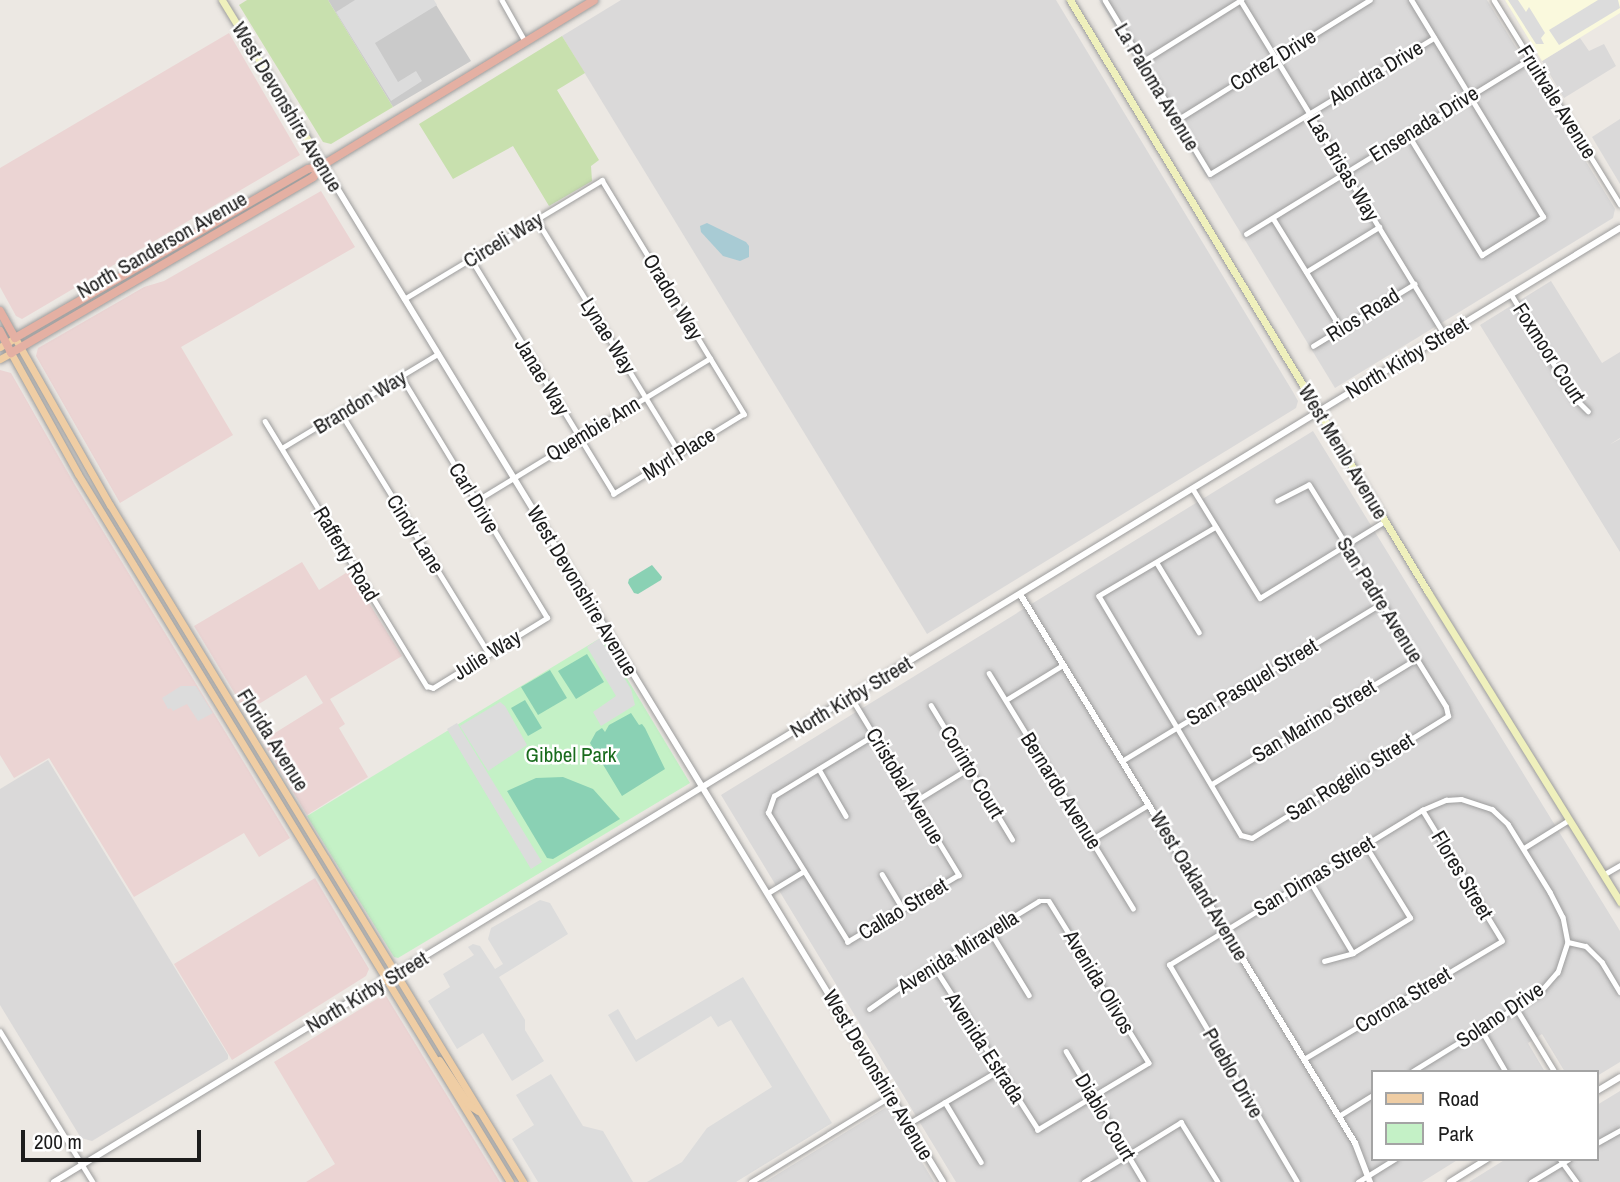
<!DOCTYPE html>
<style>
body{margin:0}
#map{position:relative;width:1620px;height:1182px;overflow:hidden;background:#ece8e3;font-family:"Archivo Narrow",sans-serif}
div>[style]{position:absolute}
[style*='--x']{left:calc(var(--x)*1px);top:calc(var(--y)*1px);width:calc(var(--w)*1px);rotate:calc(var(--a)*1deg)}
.residential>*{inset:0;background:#dad9d9}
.commercial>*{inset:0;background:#ebd4d3}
.education>*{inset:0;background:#faf9dd}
.religious>*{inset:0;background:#cacaca}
.grass>*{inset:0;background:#c8e0ae}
.park>*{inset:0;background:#c4f1c6}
.pitch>*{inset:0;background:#8ad1b4}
.parking>*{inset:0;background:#dcdcdc}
.water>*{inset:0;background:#a8cbd4}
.roads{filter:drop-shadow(0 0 2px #9d9d9d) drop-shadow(0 0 2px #9d9d9d)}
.minor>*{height:4.5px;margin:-2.25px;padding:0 2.25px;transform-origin:2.25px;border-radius:2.25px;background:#fff}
.tertiary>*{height:6px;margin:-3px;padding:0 3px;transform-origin:3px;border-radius:3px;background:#fff}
.secondary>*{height:7px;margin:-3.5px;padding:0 3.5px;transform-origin:3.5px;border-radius:3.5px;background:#eff0bc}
.primary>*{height:7px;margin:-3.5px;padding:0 3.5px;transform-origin:3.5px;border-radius:3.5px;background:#efcda4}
.trunk>*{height:8px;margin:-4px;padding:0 4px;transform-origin:4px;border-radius:4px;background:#e4b0a3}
span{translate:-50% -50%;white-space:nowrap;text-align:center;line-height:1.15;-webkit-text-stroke:5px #fff;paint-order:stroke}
.street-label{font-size:21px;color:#1c1c1c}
.park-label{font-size:21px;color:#196b1d}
.legend{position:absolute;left:1371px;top:1070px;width:228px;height:91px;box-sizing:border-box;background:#fff;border:2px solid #a4a4a4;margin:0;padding:9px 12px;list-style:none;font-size:21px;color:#1c1c1c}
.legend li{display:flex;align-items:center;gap:14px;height:35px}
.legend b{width:35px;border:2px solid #a4a4a4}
.scale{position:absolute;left:21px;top:1130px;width:180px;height:32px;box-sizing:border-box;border:4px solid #1c1c1c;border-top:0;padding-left:9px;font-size:21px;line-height:24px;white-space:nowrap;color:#1c1c1c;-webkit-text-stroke:5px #fff;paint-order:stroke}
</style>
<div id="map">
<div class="residential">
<div style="clip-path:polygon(621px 0,1056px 0,1293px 392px,1298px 401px,1296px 408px,927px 634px,562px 36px)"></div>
<div style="clip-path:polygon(1099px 0,1487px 0,1615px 209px,1613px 218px,1335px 388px)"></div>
<div style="clip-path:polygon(1580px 38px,1589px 51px,1604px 44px,1616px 66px,1564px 98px,1542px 61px)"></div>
<div style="clip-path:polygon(1620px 119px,1620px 184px,1592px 137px)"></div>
<div style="clip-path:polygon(1551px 281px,1602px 363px,1620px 352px,1620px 438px,1609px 445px,1620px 439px,1620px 552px,1480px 325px)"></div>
<div style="clip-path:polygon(1313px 431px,1620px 931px,1620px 1062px,1597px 1076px,1597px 1072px,1565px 1072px,1542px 1034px,1528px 1043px,1545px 1072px,1373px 1072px,1373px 1159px,1459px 1159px,1422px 1182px,956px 1182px,721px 795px)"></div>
<div style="clip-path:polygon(48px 760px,228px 1055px,228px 1059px,92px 1141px,81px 1138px,0 1005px,0 789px)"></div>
<div style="clip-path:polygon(1620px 1091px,1620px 1182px,1469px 1182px,1506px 1159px,1597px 1159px,1597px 1105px)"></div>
<div style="clip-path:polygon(885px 1108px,890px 1110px,934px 1182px,765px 1182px)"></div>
</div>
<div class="commercial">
<div style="clip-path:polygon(229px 33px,300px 155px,22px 319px,16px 316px,0 287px,0 168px)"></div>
<div style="clip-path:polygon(321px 191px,355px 247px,181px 347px,233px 435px,120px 503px,36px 356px,38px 348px,144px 287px,164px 281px)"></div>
<div style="clip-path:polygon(0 370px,11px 373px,75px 485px,290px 838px,259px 857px,244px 833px,134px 897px,49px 758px,14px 778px,0 755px)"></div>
<div style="clip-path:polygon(302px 562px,319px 590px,349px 571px,402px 656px,330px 699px,345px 724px,339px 728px,368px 777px,307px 815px,262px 741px,323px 703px,306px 675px,246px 712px,194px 626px)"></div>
<div style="clip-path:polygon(315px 878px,369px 969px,366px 976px,232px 1060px,174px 964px)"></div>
<div style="clip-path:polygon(385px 994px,500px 1182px,306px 1182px,335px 1164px,274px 1062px)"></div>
</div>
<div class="education">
<div style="clip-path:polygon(1505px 0,1620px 0,1620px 13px,1542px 61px)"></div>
</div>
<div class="religious">
<div style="clip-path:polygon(328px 0,433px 0,471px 61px,393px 107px)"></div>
</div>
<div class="grass">
<div style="clip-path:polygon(247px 0,328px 0,393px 107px,331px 144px,323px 142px,239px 5px)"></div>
<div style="clip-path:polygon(562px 36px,585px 73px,557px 90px,599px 160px,591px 166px,592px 181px,549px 206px,513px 146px,453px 179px,419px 124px)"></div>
</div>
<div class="park">
<div style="clip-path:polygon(602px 637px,690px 783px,398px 958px,394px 957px,307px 816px)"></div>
</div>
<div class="pitch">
<div style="clip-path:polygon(652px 565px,662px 577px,661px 580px,638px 594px,634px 593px,628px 583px,629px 579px)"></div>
<div style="clip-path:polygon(587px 654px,604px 682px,576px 699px,558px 671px)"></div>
<div style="clip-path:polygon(550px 670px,567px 698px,538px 715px,521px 687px)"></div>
<div style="clip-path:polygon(525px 700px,542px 728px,528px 736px,511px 708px)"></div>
<div style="clip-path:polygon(631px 713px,639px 725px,642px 724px,645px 728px,665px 769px,622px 796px,590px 743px,596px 732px,602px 728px,605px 732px,609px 725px)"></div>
<div style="clip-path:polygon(563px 777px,593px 789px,620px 819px,553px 859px,547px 858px,507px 791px,536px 778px)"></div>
</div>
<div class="parking">
<div style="clip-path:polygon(355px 0,434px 0,437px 5px,375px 43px,398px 82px,416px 71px,422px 81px,391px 101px,336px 12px)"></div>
<div style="clip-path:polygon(1508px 0,1518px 0,1526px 12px,1529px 7px,1545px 33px,1541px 38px,1544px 44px,1536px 44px)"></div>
<div style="clip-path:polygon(1598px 0,1618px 0,1620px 8px,1559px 45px,1549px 30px)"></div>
<div style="clip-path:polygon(600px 638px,631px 689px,635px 705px,601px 726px,593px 712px,616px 696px,587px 647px)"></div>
<div style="clip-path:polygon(181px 686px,196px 686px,213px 713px,198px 721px,187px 704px,173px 711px,171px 708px,168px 709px,162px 698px)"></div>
<div style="clip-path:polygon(500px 702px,505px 706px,527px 745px,488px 771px,460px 726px)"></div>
<div style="clip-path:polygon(457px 723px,542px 862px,531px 869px,447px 729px)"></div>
<div style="clip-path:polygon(540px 900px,550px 903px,568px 934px,499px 977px,525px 1020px,525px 1030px,544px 1061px,512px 1081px,483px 1033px,457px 1049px,428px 1001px,450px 987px,443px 974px,474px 955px,468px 947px,473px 944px,480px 946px,495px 969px,503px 964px,488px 939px,491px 928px)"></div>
<div style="clip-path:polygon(743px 977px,832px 1123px,736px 1182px,647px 1182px,682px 1162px,707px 1128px,772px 1087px,731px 1020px,718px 1027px,711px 1016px,636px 1062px,608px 1015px,618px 1009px,636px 1040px)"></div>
<div style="clip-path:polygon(551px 1074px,583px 1126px,603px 1131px,633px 1182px,538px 1182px,512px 1139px,534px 1125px,516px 1095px)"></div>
</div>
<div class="water">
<div style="clip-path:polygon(707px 223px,746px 242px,749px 246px,749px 257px,740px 261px,723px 256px,701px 232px,700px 226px)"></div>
</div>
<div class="roads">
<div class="minor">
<div style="--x:502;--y:0;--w:47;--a:60.7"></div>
<div style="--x:1105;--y:0;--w:203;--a:58.9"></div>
<div style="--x:1210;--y:174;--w:262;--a:-31.3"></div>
<div style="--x:1494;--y:0;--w:240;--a:58.3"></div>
<div style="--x:1241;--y:1;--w:391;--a:58.6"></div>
<div style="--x:1142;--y:62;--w:117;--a:-32.1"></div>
<div style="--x:1177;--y:120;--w:227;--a:-31.9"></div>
<div style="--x:1408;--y:134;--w:142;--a:58.6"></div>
<div style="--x:1482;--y:255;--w:72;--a:-31.9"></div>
<div style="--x:1543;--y:217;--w:254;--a:-121.3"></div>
<div style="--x:1273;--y:218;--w:129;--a:58.3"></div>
<div style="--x:537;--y:220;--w:273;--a:58.5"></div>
<div style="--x:1246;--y:234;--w:334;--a:-31.6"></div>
<div style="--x:1306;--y:272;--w:86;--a:-31.7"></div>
<div style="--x:1511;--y:294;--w:121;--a:58.5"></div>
<div style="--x:1574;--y:397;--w:20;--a:45"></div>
<div style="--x:404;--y:299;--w:231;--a:-31"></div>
<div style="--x:602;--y:180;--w:274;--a:58.7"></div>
<div style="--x:744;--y:414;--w:153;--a:148.4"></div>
<div style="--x:614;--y:494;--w:274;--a:-121.4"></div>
<div style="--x:1313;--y:346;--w:119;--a:-31.5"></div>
<div style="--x:341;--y:413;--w:283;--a:58.4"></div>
<div style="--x:265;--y:421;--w:311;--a:58.6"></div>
<div style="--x:427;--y:686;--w:6;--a:18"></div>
<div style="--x:433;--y:688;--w:134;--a:-31.6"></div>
<div style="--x:547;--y:618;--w:282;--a:-121.2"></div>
<div style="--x:282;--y:448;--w:182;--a:-31.1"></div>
<div style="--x:1193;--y:489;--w:128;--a:58.4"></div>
<div style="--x:1260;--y:598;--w:147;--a:-31.6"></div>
<div style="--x:476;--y:501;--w:274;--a:-31.4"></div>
<div style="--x:1216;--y:527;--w:136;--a:149.5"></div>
<div style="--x:1099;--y:596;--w:278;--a:59.3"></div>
<div style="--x:1241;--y:835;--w:11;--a:15"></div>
<div style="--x:1252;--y:838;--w:231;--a:-31.9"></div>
<div style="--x:1448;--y:716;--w:9;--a:-103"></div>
<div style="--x:1446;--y:707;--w:261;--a:-121.7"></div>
<div style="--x:1309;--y:485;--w:35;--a:153"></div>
<div style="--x:1157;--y:563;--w:81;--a:58.7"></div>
<div style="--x:989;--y:673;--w:276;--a:58.5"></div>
<div style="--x:851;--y:697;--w:44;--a:58.8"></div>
<div style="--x:874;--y:735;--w:164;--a:58.7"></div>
<div style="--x:959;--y:875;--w:130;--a:148.9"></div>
<div style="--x:848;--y:942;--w:152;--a:-121.8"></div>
<div style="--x:768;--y:813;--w:18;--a:-71"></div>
<div style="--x:774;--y:796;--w:117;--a:-31.4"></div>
<div style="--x:1006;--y:700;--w:67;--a:-31.6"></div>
<div style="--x:931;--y:705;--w:157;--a:58.8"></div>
<div style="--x:1122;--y:761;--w:304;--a:-31.3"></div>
<div style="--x:819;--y:769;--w:54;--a:60.1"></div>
<div style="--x:1212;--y:784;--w:239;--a:-31.5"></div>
<div style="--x:914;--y:802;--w:65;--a:-31.7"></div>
<div style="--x:1091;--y:840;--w:67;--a:-31.6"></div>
<div style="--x:1524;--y:848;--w:53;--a:-31.9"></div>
<div style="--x:882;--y:874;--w:41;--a:59"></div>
<div style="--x:1603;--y:875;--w:20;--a:-30"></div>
<div style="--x:1309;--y:879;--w:86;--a:59.3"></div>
<div style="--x:768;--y:893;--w:42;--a:-31.4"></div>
<div style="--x:990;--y:931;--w:75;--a:58.6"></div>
<div style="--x:1568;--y:942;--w:18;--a:13"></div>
<div style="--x:1586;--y:946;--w:23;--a:45"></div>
<div style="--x:1602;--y:962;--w:35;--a:59"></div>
<div style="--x:1324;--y:961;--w:30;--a:-15"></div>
<div style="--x:1353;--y:953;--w:67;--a:-31.6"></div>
<div style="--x:1410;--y:918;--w:86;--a:-121.7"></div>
<div style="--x:1516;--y:1008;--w:75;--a:58.6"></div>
<div style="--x:869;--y:1009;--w:42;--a:-35.2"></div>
<div style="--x:903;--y:985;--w:36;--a:-32"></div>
<div style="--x:933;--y:966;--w:67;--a:-31.6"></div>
<div style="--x:990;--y:931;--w:57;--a:-31.5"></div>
<div style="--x:1039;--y:901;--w:10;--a:0"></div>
<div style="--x:1049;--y:901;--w:190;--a:58.3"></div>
<div style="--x:1149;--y:1063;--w:130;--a:148.9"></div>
<div style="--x:1038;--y:1130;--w:195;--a:-122.6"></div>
<div style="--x:1481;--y:1029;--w:50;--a:59.8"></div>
<div style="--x:0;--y:1031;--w:177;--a:58.4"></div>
<div style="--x:1066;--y:1051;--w:152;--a:59.2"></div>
<div style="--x:1304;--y:1059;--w:230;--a:-30.8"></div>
<div style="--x:1502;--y:941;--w:153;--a:-121.4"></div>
<div style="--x:945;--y:1102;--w:70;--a:59"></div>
<div style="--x:1339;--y:1116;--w:40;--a:-32"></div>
<div style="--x:908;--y:1124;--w:108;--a:-30.6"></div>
<div style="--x:1597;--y:1143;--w:26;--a:-29"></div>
<div style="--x:1560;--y:1159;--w:29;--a:54"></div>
<div style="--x:751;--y:1182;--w:164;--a:-31.6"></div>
<div style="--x:1084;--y:1182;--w:114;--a:-31.7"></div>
<div style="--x:1181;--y:1122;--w:70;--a:58.3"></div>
<div style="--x:1297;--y:1182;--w:252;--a:-120.5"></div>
<div style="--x:1169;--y:965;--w:297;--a:-31.5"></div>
<div style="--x:1422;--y:810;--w:26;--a:-23"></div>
<div style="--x:1446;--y:800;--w:15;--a:-4"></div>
<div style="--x:1461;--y:799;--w:33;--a:18"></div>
<div style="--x:1492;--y:809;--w:22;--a:43"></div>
<div style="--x:1508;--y:824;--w:80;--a:58.3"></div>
<div style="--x:1550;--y:892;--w:28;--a:63"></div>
<div style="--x:1563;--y:917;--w:25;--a:79"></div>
<div style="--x:1568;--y:942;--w:32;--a:108"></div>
<div style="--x:1558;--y:972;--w:28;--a:131"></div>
<div style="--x:1540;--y:993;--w:150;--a:148.3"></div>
<div style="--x:1358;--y:1182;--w:44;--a:-31.9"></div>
<div style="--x:1531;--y:1182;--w:44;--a:-31.2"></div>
</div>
<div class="tertiary">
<div style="--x:323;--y:165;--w:1191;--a:58.63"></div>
<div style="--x:1020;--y:594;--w:643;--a:58.61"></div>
<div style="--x:1355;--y:1143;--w:42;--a:69"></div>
<div style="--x:1597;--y:1091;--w:27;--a:-31"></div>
<div style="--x:54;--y:1182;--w:1834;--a:-31.35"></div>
<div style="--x:1450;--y:1182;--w:44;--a:-31.9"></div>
</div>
<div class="secondary">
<div style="--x:222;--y:0;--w:193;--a:58.5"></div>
<div style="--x:1070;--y:0;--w:692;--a:58.84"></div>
<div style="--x:1428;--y:592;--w:365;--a:58.2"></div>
</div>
<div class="primary">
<div style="--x:0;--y:347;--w:17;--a:-31"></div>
<div style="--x:15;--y:338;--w:192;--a:60.4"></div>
<div style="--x:110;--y:505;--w:793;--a:58.61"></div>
<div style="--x:0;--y:359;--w:13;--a:-29"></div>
<div style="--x:11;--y:353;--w:138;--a:61"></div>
<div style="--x:78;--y:474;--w:829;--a:58.61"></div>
<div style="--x:439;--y:1060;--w:54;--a:56.3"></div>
<div style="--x:469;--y:1105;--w:11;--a:34"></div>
</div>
<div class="trunk">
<div style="--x:0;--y:311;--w:31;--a:61"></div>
<div style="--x:15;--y:338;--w:338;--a:-30"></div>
<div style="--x:308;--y:169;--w:16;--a:-15"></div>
<div style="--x:0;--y:331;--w:25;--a:63"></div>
<div style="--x:11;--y:353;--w:350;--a:-30.2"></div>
<div style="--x:313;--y:177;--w:16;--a:-50"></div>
<div style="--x:323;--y:165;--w:317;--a:-31.3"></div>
</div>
</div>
<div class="street-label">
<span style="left:1273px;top:60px;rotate:-32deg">Cortez Drive</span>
<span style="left:1376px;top:73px;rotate:-31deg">Alondra Drive</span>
<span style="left:1157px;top:87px;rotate:59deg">La Paloma Avenue</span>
<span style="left:1557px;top:102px;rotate:58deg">Fruitvale Avenue</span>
<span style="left:287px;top:107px;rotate:59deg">West Devonshire Avenue</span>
<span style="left:1424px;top:124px;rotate:-32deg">Ensenada Drive</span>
<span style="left:1343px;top:168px;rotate:59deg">Las Brisas Way</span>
<span style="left:503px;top:240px;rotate:-31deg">Circeli Way</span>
<span style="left:162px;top:245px;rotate:-30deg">North Sanderson Avenue</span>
<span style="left:673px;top:297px;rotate:59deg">Oradon Way</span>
<span style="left:1363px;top:315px;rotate:-32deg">Rios Road</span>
<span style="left:608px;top:336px;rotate:58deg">Lynae Way</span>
<span style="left:1549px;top:353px;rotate:57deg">Foxmoor Court</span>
<span style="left:1407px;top:358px;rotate:-31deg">North Kirby Street</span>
<span style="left:542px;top:377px;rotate:59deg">Janae Way</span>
<span style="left:360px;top:402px;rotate:-31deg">Brandon Way</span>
<span style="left:593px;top:429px;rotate:-31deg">Quembie Ann</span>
<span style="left:1343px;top:452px;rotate:59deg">West Menlo Avenue</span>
<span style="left:679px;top:454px;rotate:-32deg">Myrl Place</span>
<span style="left:474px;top:498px;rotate:59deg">Carl Drive</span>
<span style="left:415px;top:534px;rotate:58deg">Cindy Lane</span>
<span style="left:346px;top:554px;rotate:59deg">Rafferty Road</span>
<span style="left:582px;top:591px;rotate:59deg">West Devonshire Avenue</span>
<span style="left:1380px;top:600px;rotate:58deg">San Padre Avenue</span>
<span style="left:487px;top:655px;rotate:-32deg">Julie Way</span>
<span style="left:1252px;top:682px;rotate:-31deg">San Pasquel Street</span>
<span style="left:851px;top:697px;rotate:-31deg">North Kirby Street</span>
<span style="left:1314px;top:721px;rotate:-31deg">San Marino Street</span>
<span style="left:273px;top:740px;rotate:58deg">Florida Avenue</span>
<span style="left:972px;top:772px;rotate:59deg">Corinto Court</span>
<span style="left:1350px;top:777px;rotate:-32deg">San Rogelio Street</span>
<span style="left:905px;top:786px;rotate:59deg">Cristobal Avenue</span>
<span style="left:1061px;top:791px;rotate:58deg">Bernardo Avenue</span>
<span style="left:1462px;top:875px;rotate:59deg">Flores Street</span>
<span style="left:1314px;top:876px;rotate:-31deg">San Dimas Street</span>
<span style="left:1199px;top:886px;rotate:59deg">West Oakland Avenue</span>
<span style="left:903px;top:909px;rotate:-31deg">Callao Street</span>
<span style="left:958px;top:952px;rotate:-32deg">Avenida Miravella</span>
<span style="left:1099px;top:982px;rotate:59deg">Avenida Olivos</span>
<span style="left:367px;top:992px;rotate:-31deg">North Kirby Street</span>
<span style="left:1403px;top:1000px;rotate:-31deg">Corona Street</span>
<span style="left:1500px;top:1015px;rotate:-34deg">Solano Drive</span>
<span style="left:985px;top:1048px;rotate:57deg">Avenida Estrada</span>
<span style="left:1233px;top:1073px;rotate:60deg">Pueblo Drive</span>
<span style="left:878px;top:1075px;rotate:59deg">West Devonshire Avenue</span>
<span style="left:1105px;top:1117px;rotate:59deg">Diablo Court</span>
</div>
<div class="park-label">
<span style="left:571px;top:755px">Gibbel Park</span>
</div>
<ul class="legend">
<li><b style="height:9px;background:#efcda4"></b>Road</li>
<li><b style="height:19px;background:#c4f1c6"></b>Park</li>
</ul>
<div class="scale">200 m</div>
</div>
